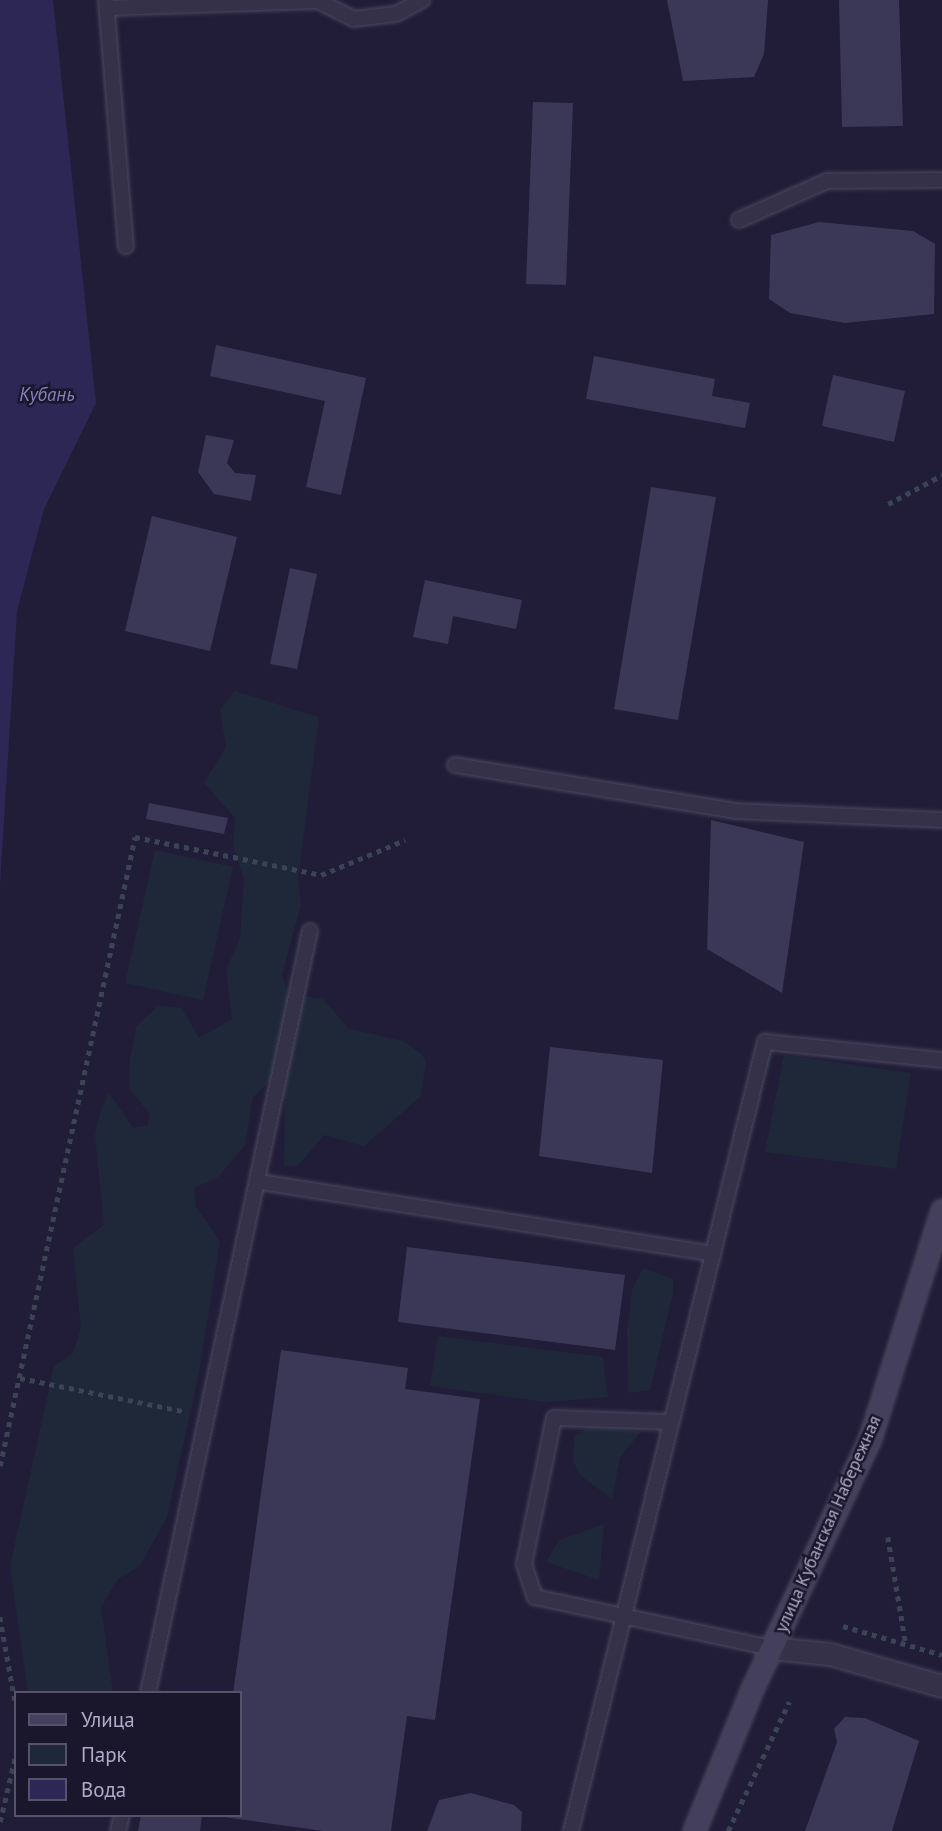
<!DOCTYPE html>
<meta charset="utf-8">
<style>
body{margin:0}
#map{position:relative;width:942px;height:1831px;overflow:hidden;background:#211d38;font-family:"PT Sans",sans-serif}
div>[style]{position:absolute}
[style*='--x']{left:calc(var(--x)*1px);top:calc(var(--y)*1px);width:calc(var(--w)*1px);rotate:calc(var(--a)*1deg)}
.green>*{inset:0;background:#1f2839}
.water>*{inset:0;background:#2d2756}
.building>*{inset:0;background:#3b3756}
.path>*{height:4.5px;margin-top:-2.25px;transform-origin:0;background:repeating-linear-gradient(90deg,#3a4454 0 5px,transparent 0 10px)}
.roads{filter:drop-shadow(0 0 2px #4c4961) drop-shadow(0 0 2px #4c4961)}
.service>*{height:14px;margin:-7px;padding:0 7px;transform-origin:7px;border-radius:7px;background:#343148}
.minor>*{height:21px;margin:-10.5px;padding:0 10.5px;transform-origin:10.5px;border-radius:10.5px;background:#343148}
.secondary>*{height:21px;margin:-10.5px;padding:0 10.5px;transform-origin:10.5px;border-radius:10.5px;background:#443f5c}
span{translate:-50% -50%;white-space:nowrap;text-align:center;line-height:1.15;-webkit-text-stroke:5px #1a172d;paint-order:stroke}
.street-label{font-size:18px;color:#afabc6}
.water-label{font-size:19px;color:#8680b9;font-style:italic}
.legend{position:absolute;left:14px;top:1691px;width:228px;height:126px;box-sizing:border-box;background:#1a172d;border:2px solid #56526a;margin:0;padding:9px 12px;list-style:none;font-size:21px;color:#afabc6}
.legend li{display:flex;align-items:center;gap:14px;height:35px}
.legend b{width:35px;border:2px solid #56526a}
</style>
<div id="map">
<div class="green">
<div style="clip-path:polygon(234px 691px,319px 717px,298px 879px,301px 905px,282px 975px,288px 994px,323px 999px,349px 1029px,403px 1041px,421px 1054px,426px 1061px,421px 1096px,364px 1146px,324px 1135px,298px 1166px,284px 1166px,285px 1099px,271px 1080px,253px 1097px,245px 1145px,218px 1177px,194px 1188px,196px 1207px,220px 1241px,199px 1373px,167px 1517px,140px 1566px,118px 1579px,101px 1607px,113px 1693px,28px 1693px,10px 1566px,54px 1366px,73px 1353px,81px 1328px,73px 1248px,104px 1225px,95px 1134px,101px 1110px,109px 1093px,133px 1128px,147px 1126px,150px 1114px,129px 1088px,130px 1060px,136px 1027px,158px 1006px,182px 1008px,199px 1038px,232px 1019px,226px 970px,240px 938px,244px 879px,233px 846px,235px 818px,204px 783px,226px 747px,220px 710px)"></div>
<div style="clip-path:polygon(155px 850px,233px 867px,203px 1000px,125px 983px)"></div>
<div style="clip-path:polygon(784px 1055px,911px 1073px,896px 1169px,765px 1152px)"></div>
<div style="clip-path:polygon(643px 1268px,673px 1279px,673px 1293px,650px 1390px,628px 1393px,627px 1330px,632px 1290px)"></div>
<div style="clip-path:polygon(438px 1336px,603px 1357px,608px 1397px,546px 1402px,430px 1386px)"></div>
<div style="clip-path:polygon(590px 1426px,641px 1432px,620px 1457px,612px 1499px,580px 1475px,573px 1461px,574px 1436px)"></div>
<div style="clip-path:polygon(604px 1524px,599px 1580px,546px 1562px,559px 1540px)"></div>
</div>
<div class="water">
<div style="clip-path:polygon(0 0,53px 0,96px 403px,44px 509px,17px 611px,0 884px)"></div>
</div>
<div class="building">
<div style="clip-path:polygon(667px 0,768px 0,764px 54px,754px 77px,683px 81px)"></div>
<div style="clip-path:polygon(839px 0,899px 0,903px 126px,842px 127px)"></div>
<div style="clip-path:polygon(533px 102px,573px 103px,566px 285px,526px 284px)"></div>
<div style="clip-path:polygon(819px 222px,913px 231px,935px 244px,934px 314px,845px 323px,790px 313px,769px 299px,771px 235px)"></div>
<div style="clip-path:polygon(216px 345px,366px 378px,341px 495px,306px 487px,325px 401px,210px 376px)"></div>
<div style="clip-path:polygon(594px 356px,715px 379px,712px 396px,750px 403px,745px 428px,586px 399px)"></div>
<div style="clip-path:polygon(833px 375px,905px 391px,894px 442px,822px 426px)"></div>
<div style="clip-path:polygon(206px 435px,234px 440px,227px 463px,235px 473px,256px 475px,251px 501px,214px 494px,198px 472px)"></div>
<div style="clip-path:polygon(651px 487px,716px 497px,678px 720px,614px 709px)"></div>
<div style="clip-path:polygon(152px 516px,237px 537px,210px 651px,125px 631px)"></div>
<div style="clip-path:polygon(290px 568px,317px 574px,297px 669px,270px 664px)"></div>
<div style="clip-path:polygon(425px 580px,522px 600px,516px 629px,453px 616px,448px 644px,413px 637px)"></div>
<div style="clip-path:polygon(149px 803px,228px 818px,224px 834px,146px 819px)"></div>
<div style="clip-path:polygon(711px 820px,804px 842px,782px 993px,707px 949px)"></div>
<div style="clip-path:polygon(550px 1047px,663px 1060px,652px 1173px,539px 1156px)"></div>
<div style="clip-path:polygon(407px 1247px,625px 1275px,615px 1350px,398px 1322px)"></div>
<div style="clip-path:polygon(281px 1350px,408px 1368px,405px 1389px,480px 1399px,435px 1720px,407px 1716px,391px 1831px,323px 1831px,224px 1817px,240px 1815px,240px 1693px,233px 1693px)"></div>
<div style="clip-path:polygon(845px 1717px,865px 1718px,919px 1741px,892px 1831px,805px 1831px,837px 1742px,834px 1729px)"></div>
<div style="clip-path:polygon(471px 1793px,514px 1805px,522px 1812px,521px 1831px,427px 1831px,439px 1800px)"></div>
<div style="clip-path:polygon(141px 1815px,202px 1815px,200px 1831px,138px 1831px)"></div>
</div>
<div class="path">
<div style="--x:888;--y:504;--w:61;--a:-28.2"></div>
<div style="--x:20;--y:1378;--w:170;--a:11.5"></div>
<div style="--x:0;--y:1466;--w:643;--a:-77.89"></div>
<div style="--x:135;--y:837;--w:190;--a:11.5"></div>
<div style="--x:321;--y:875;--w:91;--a:-22.6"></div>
<div style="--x:888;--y:1537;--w:109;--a:80.5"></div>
<div style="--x:0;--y:1617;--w:90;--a:79.8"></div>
<div style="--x:843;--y:1626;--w:103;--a:16.3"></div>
<div style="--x:0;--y:1822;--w:71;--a:-76.9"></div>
<div style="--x:728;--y:1831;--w:143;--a:-64.7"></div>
</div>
<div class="roads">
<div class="service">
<div style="--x:106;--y:0;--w:247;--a:85.4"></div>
<div style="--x:316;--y:0;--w:42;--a:26.6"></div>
<div style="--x:354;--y:19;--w:42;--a:-6.8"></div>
<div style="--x:396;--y:14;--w:30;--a:-28"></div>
<div style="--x:107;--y:8;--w:209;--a:-1.9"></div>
<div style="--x:739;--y:220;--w:96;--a:-23.9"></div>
<div style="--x:827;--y:181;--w:115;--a:-0.5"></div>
<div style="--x:455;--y:765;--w:284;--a:9.3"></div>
<div style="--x:735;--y:811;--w:207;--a:2.5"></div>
<div style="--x:260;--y:1182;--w:459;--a:9"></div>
<div style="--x:669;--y:1422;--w:115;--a:-178"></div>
<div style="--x:554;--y:1418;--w:149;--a:101.6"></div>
<div style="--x:524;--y:1564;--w:35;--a:72"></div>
<div style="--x:535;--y:1597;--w:241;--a:12.2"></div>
<div style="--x:148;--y:1693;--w:779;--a:-78"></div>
<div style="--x:118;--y:1831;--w:16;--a:-76"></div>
<div style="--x:571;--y:1831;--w:813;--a:-76.19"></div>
<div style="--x:765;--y:1042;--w:178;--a:5.8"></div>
</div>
<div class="minor">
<div style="--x:771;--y:1648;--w:59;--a:5.8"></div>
<div style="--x:830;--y:1654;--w:116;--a:15.9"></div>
</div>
<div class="secondary">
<div style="--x:694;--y:1831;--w:153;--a:-67.8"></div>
<div style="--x:752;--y:1689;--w:277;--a:-64.8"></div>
<div style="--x:870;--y:1438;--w:239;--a:-72.5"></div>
</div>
</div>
<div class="street-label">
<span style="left:828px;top:1524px;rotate:-66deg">улица Кубанская Набережная</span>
</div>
<div class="water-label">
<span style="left:47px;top:395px">Кубань</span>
</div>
<ul class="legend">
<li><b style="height:9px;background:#443f5c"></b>Улица</li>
<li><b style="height:19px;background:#1f2839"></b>Парк</li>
<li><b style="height:19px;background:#2d2756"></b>Вода</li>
</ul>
</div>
